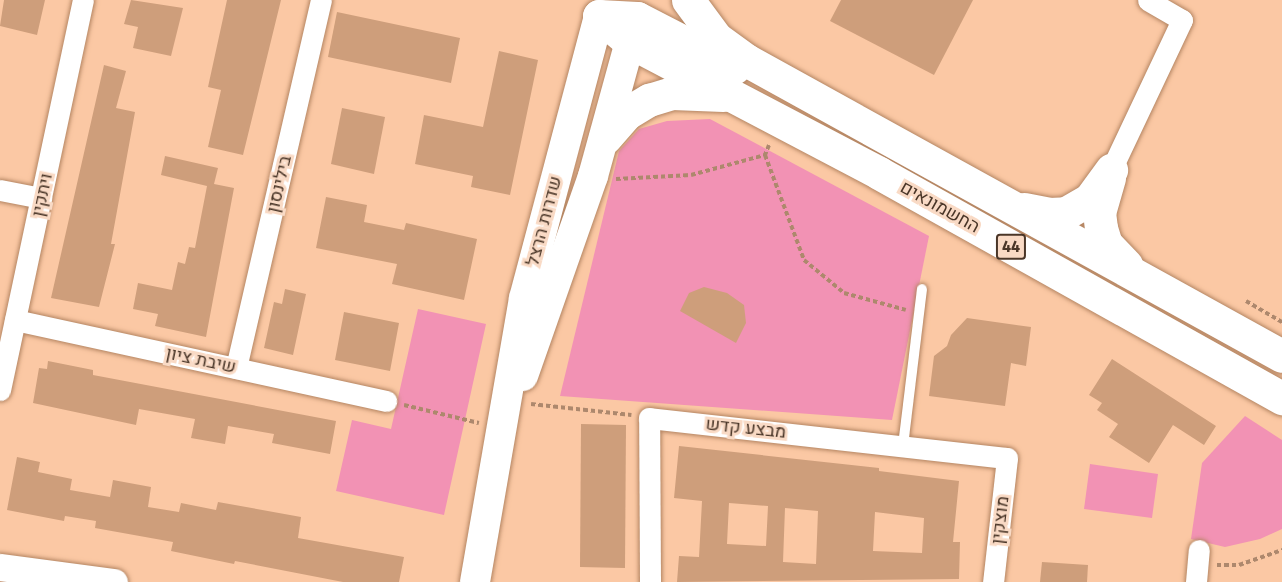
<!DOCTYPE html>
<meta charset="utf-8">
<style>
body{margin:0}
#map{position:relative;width:1282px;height:582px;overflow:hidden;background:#fbc8a4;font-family:"Fira Sans",Heebo,sans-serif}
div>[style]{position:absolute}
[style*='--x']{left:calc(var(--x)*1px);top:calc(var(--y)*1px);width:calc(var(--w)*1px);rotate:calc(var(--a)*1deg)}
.green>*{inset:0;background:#f292b4}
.building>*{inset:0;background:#ce9e7b}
.path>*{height:4px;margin-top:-2px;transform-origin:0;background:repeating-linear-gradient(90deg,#ad886d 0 4.5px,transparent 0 7.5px)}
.roads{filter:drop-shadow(0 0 2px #b48562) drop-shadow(0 0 2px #b48562)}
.service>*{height:10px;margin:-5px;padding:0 5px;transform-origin:5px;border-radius:5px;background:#fff}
.minor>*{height:21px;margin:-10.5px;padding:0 10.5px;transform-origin:10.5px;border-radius:10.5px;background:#fff}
.tertiary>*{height:27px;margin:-13.5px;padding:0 13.5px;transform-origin:13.5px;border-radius:13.5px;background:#fff}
.secondary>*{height:30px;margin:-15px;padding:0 15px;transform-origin:15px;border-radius:15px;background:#fff}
.trunk>*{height:33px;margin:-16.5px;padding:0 16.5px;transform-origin:16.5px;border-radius:16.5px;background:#fff}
span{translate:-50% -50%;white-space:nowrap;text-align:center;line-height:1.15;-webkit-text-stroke:6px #f9dac5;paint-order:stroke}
.shield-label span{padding:2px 4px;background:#f9dac5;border:2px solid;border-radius:4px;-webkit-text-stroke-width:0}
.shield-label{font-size:16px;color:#4a3628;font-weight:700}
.street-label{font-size:18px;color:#4a3628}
</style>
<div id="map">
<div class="green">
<div style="clip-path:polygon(710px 119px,929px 236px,892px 420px,560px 396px,619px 151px,639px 129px,667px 121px)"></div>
<div style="clip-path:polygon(418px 309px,486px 324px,444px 515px,336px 491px,352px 420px,391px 429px)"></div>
<div style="clip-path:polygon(1245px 416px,1282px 440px,1282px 529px,1260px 539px,1225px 547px,1191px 539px,1202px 463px)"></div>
<div style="clip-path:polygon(1090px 464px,1158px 474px,1152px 518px,1084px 509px)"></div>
</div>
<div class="building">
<div style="clip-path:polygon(4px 0,45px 0,37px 35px,0 26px)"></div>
<div style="clip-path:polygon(131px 0,183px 8px,171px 56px,133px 48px,138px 27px,124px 24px)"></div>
<div style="clip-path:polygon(227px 0,281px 0,243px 155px,208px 147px,221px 90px,208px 87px)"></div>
<div style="clip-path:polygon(841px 0,973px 0,934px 75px,830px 21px)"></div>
<div style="clip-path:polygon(337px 12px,460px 38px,451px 83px,328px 57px)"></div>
<div style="clip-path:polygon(499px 51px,538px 60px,510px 195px,471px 187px,473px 176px,415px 164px,424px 115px,483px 127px)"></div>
<div style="clip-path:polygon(104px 65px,126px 71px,116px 108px,135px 112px,111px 244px,115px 244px,99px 307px,51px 298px)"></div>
<div style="clip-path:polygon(342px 108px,385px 117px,374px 174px,331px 164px)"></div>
<div style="clip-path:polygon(165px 156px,218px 168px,214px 184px,234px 188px,206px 337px,155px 326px,158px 314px,133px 309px,138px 283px,172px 290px,178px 262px,185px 264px,189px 247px,195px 248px,207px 186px,161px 175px)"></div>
<div style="clip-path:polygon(326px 197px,367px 205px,364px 222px,404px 230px,406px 223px,477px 239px,464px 300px,392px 284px,397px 264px,316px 248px)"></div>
<div style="clip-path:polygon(704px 287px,727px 293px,744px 305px,746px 323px,736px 343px,680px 311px,689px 293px)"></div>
<div style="clip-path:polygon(285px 289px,306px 294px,293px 355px,264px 348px,274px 302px,282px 304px)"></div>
<div style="clip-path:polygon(344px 312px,399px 323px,390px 371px,335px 360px)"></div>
<div style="clip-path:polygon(967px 318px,1031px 327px,1026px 366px,1011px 363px,1005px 406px,929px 396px,934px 356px,947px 346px,951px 335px)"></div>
<div style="clip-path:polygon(1112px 359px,1216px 426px,1204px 445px,1173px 425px,1149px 463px,1109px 437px,1118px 424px,1097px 410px,1102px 403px,1089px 395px)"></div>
<div style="clip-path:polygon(48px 361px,93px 370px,93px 375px,336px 421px,330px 454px,272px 443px,274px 434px,228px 426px,225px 444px,191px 438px,195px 419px,139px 409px,136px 425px,33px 403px,39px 368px,47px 369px)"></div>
<div style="clip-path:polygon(581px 424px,626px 425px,625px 568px,580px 567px)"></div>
<div style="clip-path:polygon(evenodd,679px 446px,879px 468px,879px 471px,959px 481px,953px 542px,960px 542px,959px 579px,677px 582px,679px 556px,699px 557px,702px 501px,674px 498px,679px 446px,729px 503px,768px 506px,766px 546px,727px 544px,729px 503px,679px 446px,785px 508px,818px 511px,816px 564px,783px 562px,785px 508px,679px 446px,875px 512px,924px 518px,922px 553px,873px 551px,875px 512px)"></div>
<div style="clip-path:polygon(17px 457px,40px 462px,38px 472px,72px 479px,70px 490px,110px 497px,113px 480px,151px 487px,148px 507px,179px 512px,181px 503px,216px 510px,218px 502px,301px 517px,298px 538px,404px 557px,399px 582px,343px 582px,235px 561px,234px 564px,171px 551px,173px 542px,95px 528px,96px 521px,65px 516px,64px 521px,7px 510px)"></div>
<div style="clip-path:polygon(1042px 562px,1088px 565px,1087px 582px,1040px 582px)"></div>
</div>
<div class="path">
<div style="--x:769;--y:145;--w:11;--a:112"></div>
<div style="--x:765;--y:155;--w:112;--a:69.6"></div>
<div style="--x:804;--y:260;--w:52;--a:39.5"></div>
<div style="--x:844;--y:293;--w:64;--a:15.3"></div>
<div style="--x:616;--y:179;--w:75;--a:-3.1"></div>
<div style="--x:691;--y:175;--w:77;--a:-15.1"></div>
<div style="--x:1246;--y:301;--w:42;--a:30.3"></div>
<div style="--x:531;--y:404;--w:101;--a:6.3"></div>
<div style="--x:404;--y:405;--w:77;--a:13.5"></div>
<div style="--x:1217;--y:565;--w:22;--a:0"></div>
<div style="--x:1239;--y:565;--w:46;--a:-19.2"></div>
</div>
<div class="roads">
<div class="service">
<div style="--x:903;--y:446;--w:158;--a:-83.1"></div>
</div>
<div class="minor">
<div style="--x:1111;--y:170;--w:166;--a:-64.7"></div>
<div style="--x:1182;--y:20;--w:39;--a:-150"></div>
<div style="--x:0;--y:190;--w:42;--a:11"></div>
<div style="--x:15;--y:320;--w:380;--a:12.3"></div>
<div style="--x:236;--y:368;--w:378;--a:-77"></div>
<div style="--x:0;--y:390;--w:399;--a:-78"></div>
<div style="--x:650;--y:582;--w:164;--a:-90.3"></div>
<div style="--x:649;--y:418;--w:360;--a:6.4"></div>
<div style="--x:1007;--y:458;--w:125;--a:96.4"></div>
<div style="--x:1196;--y:582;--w:32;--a:-85"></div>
</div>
<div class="tertiary">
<div style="--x:0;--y:567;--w:115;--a:7.5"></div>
</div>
<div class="secondary">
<div style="--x:523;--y:376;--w:212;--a:-70.7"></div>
<div style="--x:593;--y:176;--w:139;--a:-74.6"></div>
<div style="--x:475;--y:582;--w:288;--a:-80.2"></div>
<div style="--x:524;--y:298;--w:292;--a:-75.1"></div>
</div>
<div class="trunk">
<div style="--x:688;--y:0;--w:47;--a:53.6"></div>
<div style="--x:716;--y:38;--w:37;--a:36"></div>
<div style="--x:746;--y:60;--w:612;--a:28.91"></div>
<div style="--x:599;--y:16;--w:40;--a:40"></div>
<div style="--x:630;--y:42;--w:281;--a:27.7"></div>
<div style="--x:879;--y:173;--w:462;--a:29.2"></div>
<div style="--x:599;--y:16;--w:38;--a:3"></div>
<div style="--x:637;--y:18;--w:109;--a:27.3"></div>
<div style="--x:605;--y:138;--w:33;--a:-49"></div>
<div style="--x:627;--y:113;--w:26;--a:-31"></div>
<div style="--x:649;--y:100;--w:24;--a:-17"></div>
<div style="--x:672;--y:93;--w:51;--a:2.2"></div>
<div style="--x:1109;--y:178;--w:35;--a:106"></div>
<div style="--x:1099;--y:212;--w:16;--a:83"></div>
<div style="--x:1101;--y:228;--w:17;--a:73"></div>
<div style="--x:1106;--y:244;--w:29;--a:46"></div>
<div style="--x:1024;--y:209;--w:25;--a:11"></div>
<div style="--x:1049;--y:214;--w:17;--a:-3"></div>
<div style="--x:1066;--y:213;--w:28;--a:-30"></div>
<div style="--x:1090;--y:199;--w:36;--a:-54"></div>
</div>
</div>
<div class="shield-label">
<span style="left:1011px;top:247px">44</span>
</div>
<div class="street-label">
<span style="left:279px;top:184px;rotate:-77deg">בילינסון</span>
<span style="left:42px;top:195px;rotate:-78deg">ויתקין</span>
<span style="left:940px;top:207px;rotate:29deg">החשמונאים</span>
<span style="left:544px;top:221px;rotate:-75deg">שדרות הרצל</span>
<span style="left:201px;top:360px;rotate:12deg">שיבת ציון</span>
<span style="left:746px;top:428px;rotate:6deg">מבצע קדש</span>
<span style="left:1000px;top:520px;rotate:-83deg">מוצקין</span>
</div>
</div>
